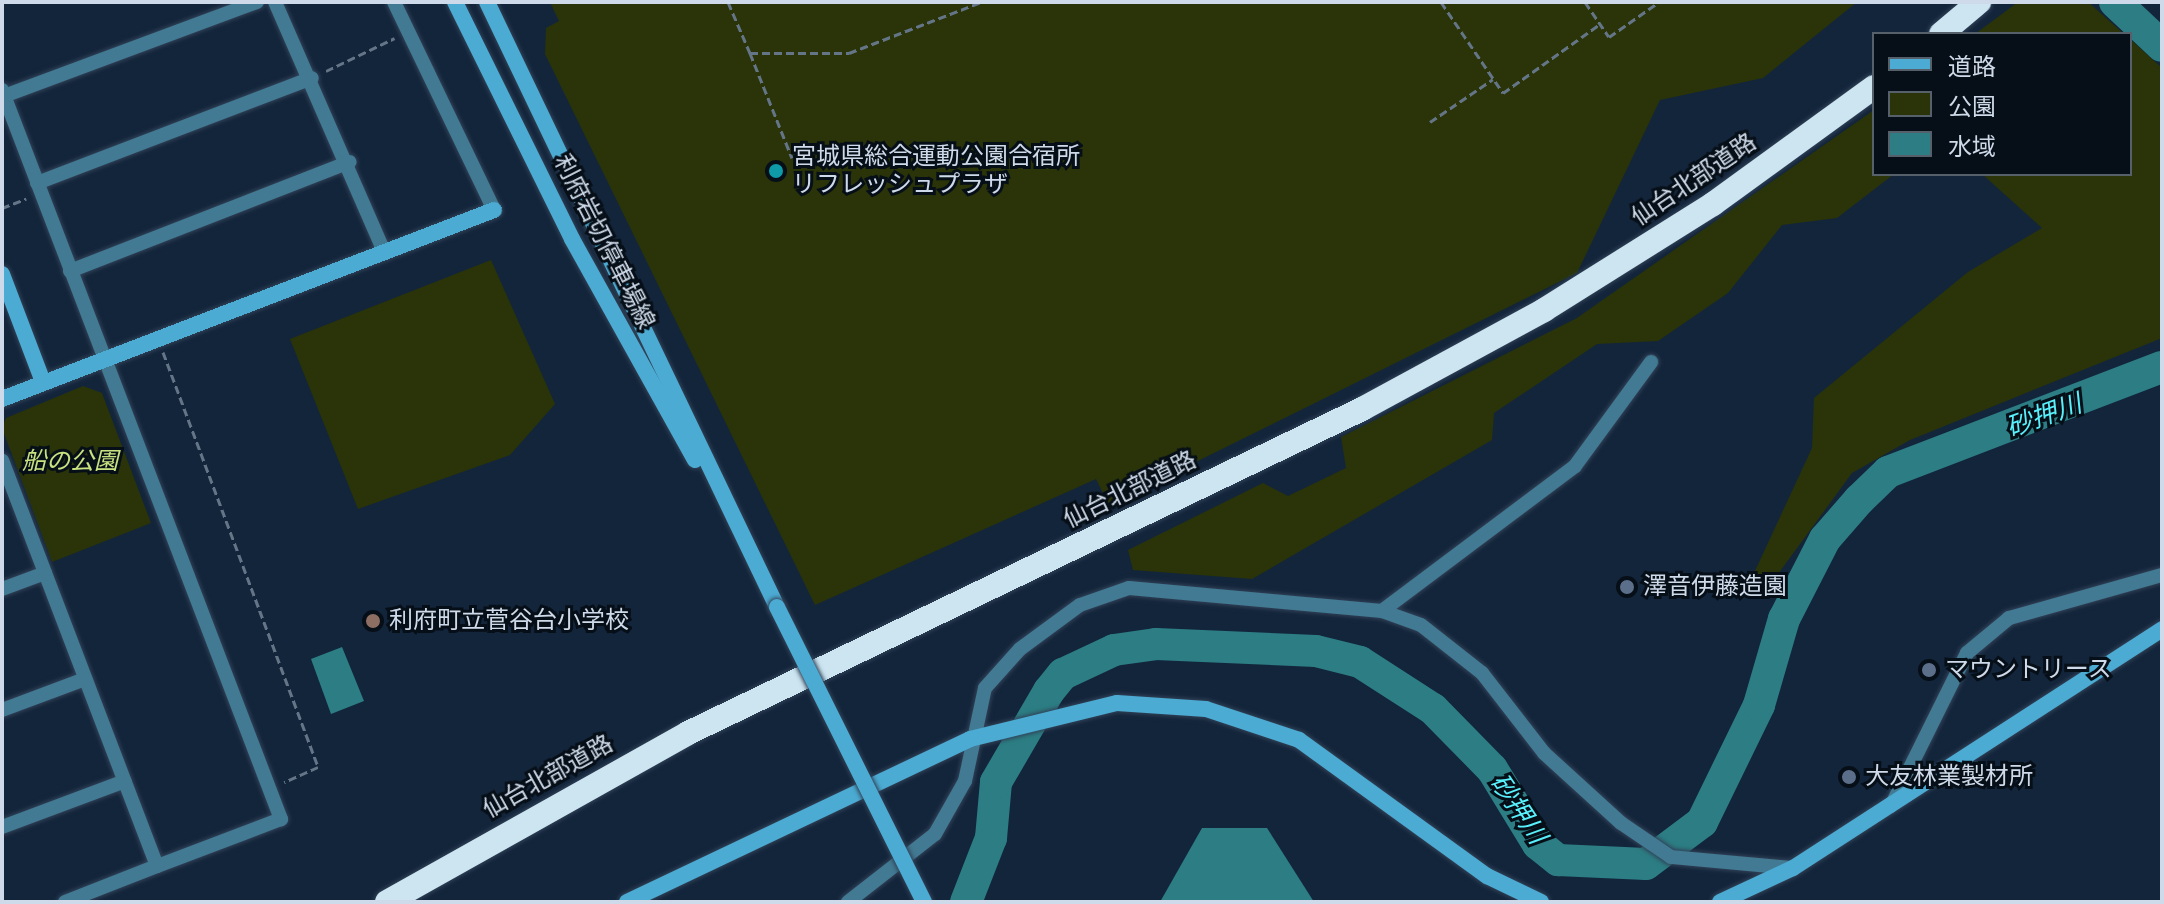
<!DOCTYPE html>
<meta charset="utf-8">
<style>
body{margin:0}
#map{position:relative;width:2164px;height:904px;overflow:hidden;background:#13253b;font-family:"Times New Roman","Noto Sans JP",serif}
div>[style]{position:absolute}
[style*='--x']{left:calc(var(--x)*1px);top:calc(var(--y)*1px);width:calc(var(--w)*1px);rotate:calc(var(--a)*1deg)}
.green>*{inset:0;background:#2a3408}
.water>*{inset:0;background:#2c7e84}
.river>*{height:32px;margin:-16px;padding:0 16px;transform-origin:16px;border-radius:16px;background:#2c7e84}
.path>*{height:3px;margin-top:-1.5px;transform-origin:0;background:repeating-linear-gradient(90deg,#657588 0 8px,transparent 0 12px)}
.roads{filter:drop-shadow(0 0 2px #314257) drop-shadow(0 0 2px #314257)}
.street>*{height:14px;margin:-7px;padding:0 7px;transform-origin:7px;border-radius:7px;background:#427a93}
.secondary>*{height:16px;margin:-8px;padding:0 8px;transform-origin:8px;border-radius:8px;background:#4cabd3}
.highway>*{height:24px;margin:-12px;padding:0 12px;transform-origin:12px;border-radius:12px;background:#cce5f1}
.bridges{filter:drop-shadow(0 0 2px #314257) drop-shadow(0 0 2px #314257)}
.secondary-bridge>*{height:16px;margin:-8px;padding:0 8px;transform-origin:8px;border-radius:8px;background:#4cabd3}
.dots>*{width:22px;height:22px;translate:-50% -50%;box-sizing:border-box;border:4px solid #060e17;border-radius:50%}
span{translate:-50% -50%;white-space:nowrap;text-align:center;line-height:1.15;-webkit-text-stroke:6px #060e17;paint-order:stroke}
.poi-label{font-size:24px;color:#cedae9}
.left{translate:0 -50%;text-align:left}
.street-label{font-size:24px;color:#cedae9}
.park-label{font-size:24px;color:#c9e280;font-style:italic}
.water-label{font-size:26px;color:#58f0fb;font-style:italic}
.frame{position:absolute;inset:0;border:4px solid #cedae9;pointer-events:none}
.legend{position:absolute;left:1872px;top:32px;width:260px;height:144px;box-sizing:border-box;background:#060e17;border:2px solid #56606b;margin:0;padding:10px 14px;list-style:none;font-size:24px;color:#cedae9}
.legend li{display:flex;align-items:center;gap:16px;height:40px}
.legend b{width:40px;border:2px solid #56606b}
</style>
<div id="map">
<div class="green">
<div style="clip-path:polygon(550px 2px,1857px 2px,1763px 78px,1660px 100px,1577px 273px,1109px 505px,1096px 479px,815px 605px,545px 54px,546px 28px,559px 21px)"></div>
<div style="clip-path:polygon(2018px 2px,2088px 2px,2124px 34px,1975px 34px)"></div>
<div style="clip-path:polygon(2130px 39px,2162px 68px,2162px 338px,1910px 440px,1852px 473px,1770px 585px,1755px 571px,1812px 448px,1814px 398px,1968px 272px,2042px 228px,1982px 174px,2130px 174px)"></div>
<div style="clip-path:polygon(1874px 110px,1874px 174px,1894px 174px,1837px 218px,1782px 225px,1728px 293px,1658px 341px,1597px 344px,1494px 413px,1492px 440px,1252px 579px,1133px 570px,1128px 550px,1263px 483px,1288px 496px,1346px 468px,1341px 437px,1577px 318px)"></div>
<div style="clip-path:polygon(491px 260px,555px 404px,510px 455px,358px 509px,290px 339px)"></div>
<div style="clip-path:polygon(83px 386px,102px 393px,151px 523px,52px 562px,2px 428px,6px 418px)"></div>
</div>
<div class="water">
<div style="clip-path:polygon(342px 647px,364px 701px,331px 714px,311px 659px)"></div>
<div style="clip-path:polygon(1202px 828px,1267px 828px,1314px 902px,1160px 902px)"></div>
</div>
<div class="river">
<div style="--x:2115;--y:2;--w:64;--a:43.1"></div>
<div style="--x:966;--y:902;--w:69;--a:-68.7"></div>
<div style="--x:991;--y:838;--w:56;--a:-84.9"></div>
<div style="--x:996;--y:782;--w:105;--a:-59.8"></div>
<div style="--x:1049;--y:691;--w:22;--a:-51"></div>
<div style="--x:1063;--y:674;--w:56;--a:-25.2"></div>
<div style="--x:1114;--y:650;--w:42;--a:-8.1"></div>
<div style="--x:1156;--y:644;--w:160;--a:2.5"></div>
<div style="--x:1316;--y:651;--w:45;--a:14"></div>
<div style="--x:1360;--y:662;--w:87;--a:32.8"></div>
<div style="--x:1433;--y:709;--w:84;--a:45.5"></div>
<div style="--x:1492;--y:769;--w:88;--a:58.5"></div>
<div style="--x:1538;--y:844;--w:26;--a:39"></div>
<div style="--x:1558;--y:860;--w:88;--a:2.6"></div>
<div style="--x:1646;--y:864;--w:70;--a:-36.9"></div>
<div style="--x:1702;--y:822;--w:130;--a:-64"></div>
<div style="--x:1759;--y:705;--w:90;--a:-73.8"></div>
<div style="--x:1784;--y:619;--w:90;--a:-62.9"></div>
<div style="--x:1825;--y:539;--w:52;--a:-48.9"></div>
<div style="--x:1859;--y:500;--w:40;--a:-44"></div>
<div style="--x:1888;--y:472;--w:293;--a:-21"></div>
</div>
<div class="path">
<div style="--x:728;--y:2;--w:56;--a:66.7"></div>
<div style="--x:750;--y:53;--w:99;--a:0"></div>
<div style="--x:849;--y:53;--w:142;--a:-21.1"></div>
<div style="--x:1441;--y:2;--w:110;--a:55.7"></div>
<div style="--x:1503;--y:93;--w:119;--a:-35.4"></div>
<div style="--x:1585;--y:2;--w:42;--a:55.6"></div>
<div style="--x:1609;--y:37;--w:61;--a:-35"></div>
<div style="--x:750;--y:53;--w:113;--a:68.2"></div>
<div style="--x:326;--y:71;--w:76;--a:-25.6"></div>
<div style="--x:1430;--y:122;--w:76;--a:-34.3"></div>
<div style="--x:2;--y:208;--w:26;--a:-21"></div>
<div style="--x:163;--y:352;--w:443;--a:69.5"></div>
<div style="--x:318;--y:767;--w:37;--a:156"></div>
</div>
<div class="roads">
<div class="street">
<div style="--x:275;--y:2;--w:273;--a:66.4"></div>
<div style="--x:394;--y:2;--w:231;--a:64.3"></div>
<div style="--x:2;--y:90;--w:781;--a:69.06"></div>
<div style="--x:281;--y:819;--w:133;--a:159.2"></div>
<div style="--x:157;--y:866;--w:434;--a:-110.9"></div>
<div style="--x:4;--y:96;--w:270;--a:-20.4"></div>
<div style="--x:37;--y:183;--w:294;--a:-20.9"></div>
<div style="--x:70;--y:271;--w:300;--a:-21.3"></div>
<div style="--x:2;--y:589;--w:46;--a:-20.4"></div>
<div style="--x:1382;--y:611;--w:241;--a:-36.9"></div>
<div style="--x:1575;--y:466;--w:129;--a:-53.8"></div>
<div style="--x:2;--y:710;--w:89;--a:-20.5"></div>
<div style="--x:1891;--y:806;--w:171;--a:-63.6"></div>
<div style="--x:1967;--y:653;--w:55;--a:-39.8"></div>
<div style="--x:2009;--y:618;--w:159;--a:-15.7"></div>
<div style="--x:2;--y:827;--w:131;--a:-20.5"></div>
<div style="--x:65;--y:902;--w:99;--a:-21.4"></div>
<div style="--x:848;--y:902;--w:110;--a:-38"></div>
<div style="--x:935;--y:834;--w:61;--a:-60.5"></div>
<div style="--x:965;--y:781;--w:95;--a:-77.9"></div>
<div style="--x:985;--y:688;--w:52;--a:-48.1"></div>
<div style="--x:1020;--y:649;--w:74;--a:-36.3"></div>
<div style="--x:1080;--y:605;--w:52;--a:-19.1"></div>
<div style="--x:1129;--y:588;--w:254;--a:5.2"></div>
<div style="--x:1382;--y:611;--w:41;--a:19.7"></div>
<div style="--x:1421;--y:625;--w:78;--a:38.2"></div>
<div style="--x:1482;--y:673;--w:101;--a:52.2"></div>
<div style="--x:1544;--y:753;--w:104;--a:42.3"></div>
<div style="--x:1621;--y:823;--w:60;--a:34.2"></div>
<div style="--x:1671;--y:857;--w:122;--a:5.2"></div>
</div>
<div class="secondary">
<div style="--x:455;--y:2;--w:264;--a:63.7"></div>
<div style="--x:572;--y:239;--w:253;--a:60.9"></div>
<div style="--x:487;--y:2;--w:671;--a:64.39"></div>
<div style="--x:2;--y:274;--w:116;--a:69.2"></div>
<div style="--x:2;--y:399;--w:527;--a:-21.01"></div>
<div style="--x:627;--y:902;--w:380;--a:-25.4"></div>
<div style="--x:970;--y:739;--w:151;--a:-13.8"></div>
<div style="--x:1117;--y:703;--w:89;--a:3.9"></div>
<div style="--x:1206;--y:709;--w:98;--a:18.4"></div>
<div style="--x:1299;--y:740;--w:232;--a:35.9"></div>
<div style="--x:1487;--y:876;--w:60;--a:25.7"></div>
<div style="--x:1720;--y:902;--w:81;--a:-25"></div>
<div style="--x:1793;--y:868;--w:440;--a:-32.9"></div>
</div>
<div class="highway">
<div style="--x:1941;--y:34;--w:50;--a:-40.1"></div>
<div style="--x:387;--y:902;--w:345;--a:-29.3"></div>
<div style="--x:688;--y:733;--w:748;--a:-25.67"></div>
<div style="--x:1362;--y:409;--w:207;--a:-28.5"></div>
<div style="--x:1544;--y:310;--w:199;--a:-32.1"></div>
<div style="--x:1713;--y:204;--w:199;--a:-36"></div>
</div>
</div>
<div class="bridges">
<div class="secondary-bridge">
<div style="--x:777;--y:607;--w:330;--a:63.5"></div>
</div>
</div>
<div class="dots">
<div style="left:776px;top:171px;background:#0f9aa8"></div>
<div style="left:1627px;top:587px;background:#5c6f8a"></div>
<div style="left:373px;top:621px;background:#8d6e63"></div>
<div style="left:1929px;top:670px;background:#5c6f8a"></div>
<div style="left:1849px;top:777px;background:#5c6f8a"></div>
</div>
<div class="poi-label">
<span class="left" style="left:792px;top:171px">宮城県総合運動公園合宿所<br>リフレッシュプラザ</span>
<span class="left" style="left:1643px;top:587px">澤音伊藤造園</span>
<span class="left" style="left:389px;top:621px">利府町立菅谷台小学校</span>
<span class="left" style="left:1945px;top:670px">マウントリース</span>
<span class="left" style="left:1865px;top:777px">大友林業製材所</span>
</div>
<div class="street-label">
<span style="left:1694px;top:180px;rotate:-34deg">仙台北部道路</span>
<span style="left:604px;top:242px;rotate:63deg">利府岩切停車場線</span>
<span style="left:1130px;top:490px;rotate:-26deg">仙台北部道路</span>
<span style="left:548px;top:777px;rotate:-29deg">仙台北部道路</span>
</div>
<div class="park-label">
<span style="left:70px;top:462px">船の公園</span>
</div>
<div class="water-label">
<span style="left:2044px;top:416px;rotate:-20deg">砂押川</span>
<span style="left:1518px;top:809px;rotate:56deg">砂押川</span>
</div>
<div class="frame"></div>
<ul class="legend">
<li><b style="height:10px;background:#4cabd3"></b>道路</li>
<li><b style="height:22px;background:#2a3408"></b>公園</li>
<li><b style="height:22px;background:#2c7e84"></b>水域</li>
</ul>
</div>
